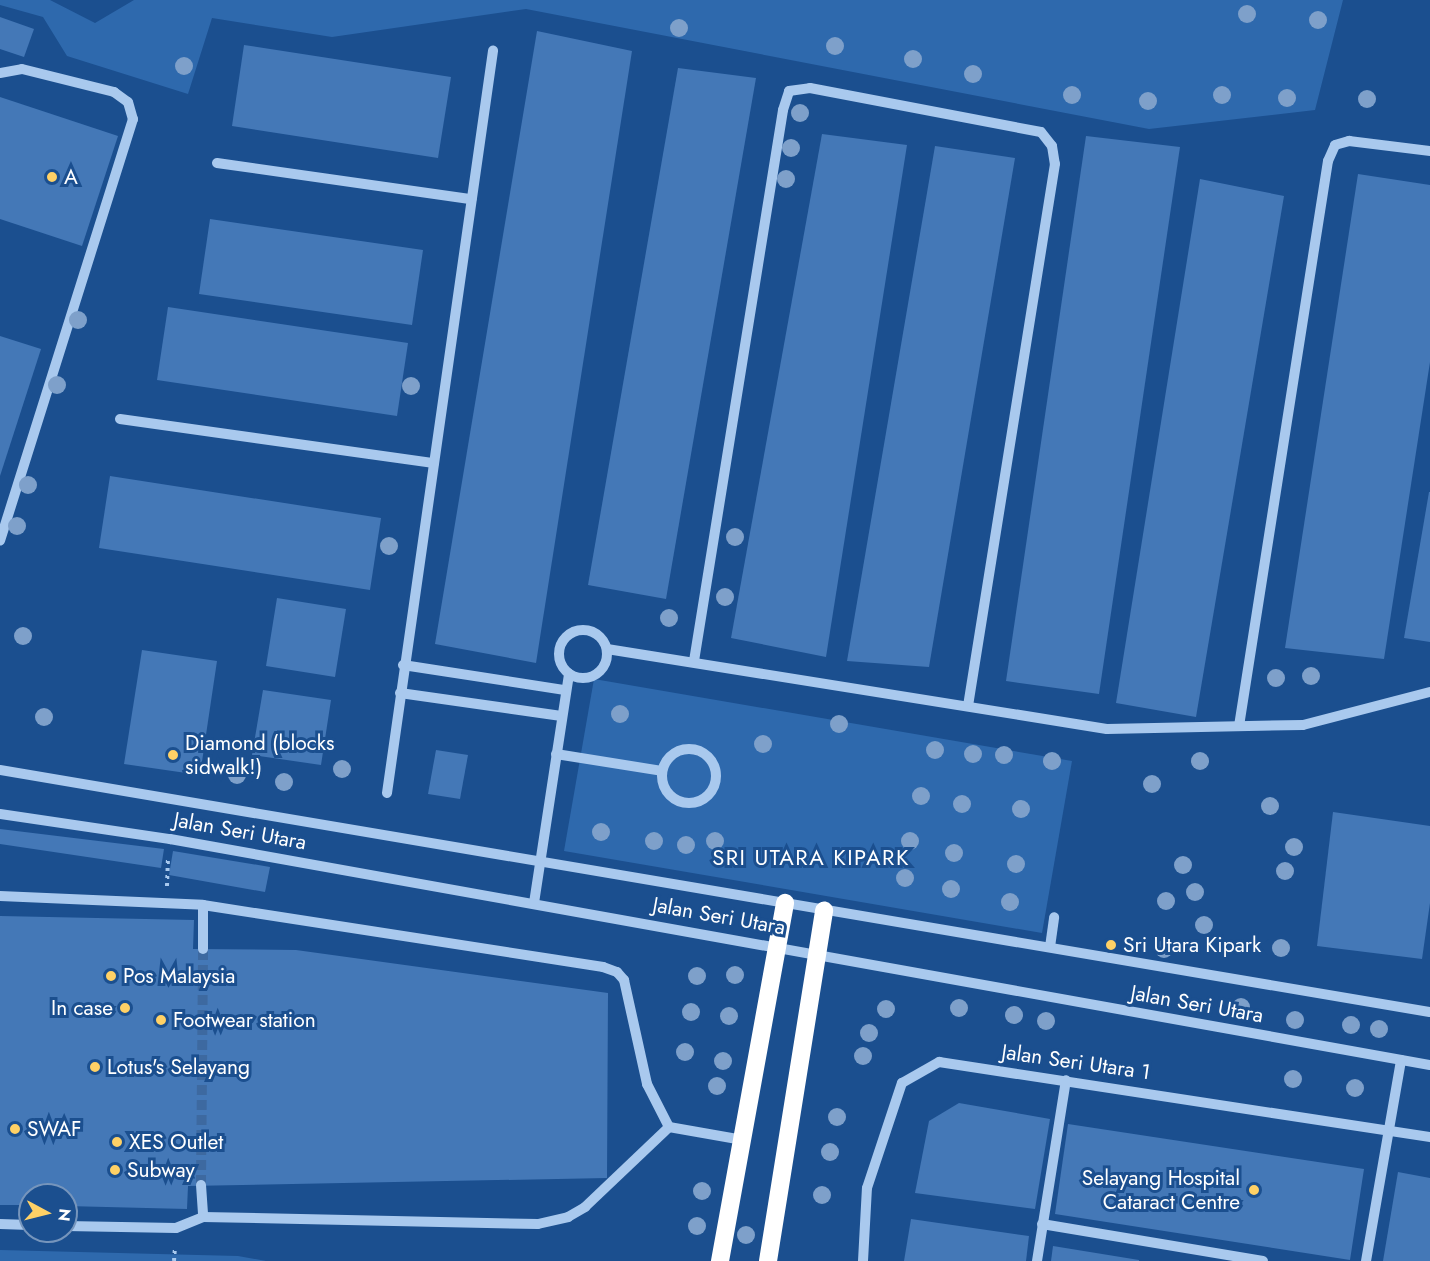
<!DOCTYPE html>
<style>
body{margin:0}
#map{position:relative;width:1430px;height:1261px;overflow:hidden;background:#1b4f8f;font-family:Jost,sans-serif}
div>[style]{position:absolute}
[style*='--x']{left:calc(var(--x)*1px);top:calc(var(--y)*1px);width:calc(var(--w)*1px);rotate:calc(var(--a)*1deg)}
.green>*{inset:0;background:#2e69ad}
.building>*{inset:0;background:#4478b7}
.minor-tunnel>*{height:10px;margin-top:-5px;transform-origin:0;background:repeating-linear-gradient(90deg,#3d69a0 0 10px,transparent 0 15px)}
.path>*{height:4px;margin-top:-2px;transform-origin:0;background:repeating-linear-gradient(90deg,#a9c9ee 0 3px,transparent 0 7.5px)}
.minor>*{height:10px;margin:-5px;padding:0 5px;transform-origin:5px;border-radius:5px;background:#a9c9ee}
.minor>.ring{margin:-5px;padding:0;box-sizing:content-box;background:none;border:10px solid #a9c9ee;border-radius:50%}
.highway>*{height:18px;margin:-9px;padding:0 9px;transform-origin:9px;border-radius:9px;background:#fff}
.trees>*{width:18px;height:18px;margin:-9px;border-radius:50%;background:#7ea0ca}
.dots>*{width:16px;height:16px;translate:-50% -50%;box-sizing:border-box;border:3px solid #1b4f8f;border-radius:50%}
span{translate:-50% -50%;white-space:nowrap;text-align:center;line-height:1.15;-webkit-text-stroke:6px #1b4f8f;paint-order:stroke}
.poi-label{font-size:21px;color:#fff}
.left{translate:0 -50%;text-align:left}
.right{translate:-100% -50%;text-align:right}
.street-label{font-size:21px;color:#fff}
.neighbourhood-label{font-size:22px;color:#fff;letter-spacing:1.5px}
.north{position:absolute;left:18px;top:1183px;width:60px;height:60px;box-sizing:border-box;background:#1b4f8f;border:2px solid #7695bc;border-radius:50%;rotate:97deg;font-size:16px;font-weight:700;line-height:24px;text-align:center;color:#fff}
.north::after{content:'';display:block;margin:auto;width:21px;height:27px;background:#ffd166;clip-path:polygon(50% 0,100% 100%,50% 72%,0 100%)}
</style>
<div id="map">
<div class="green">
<div style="clip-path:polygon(0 0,50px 0,95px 23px,134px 0,1343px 0,1315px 110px,1149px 129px,526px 9px,332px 37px,212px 18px,188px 94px,67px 56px,43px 17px,0 5px)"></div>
<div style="clip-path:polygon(594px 679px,1072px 761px,1042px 933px,564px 851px)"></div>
<div style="clip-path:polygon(0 1250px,238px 1256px,266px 1261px,0 1261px)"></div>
</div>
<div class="building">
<div style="clip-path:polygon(0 17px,34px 29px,24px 57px,0 49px)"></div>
<div style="clip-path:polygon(537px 31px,632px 51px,536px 663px,435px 644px)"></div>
<div style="clip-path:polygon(244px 45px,451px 77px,438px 158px,232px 126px)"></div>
<div style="clip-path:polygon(678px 68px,756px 78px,666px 599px,588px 585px)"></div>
<div style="clip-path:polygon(0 97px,118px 136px,82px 246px,0 219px)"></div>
<div style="clip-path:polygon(822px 134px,907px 145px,826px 657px,731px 638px)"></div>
<div style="clip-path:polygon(1086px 136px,1180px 147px,1099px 694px,1006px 681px)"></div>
<div style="clip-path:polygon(935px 146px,1015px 158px,929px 667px,847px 661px)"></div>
<div style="clip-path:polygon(1358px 174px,1430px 185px,1430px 362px,1384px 659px,1285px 648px)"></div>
<div style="clip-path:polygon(1200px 179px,1284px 196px,1196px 717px,1116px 703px)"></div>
<div style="clip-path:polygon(210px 219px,423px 250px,412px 325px,199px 294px)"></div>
<div style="clip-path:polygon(168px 307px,408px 343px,397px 416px,157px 380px)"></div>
<div style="clip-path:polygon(0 336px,41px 349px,0 476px)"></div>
<div style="clip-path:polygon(110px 476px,381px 518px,370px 590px,99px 548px)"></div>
<div style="clip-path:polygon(1429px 492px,1430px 492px,1430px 642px,1404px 638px)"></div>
<div style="clip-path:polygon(277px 598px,346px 609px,335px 677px,266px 666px)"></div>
<div style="clip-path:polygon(142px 650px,217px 661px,200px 775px,124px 764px)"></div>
<div style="clip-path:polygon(263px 690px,331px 700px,321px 765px,252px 755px)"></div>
<div style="clip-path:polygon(436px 750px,468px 755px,460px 799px,428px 794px)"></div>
<div style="clip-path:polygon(1333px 812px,1430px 826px,1430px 903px,1422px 959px,1317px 946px)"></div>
<div style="clip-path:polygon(0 829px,164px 849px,161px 868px,0 844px)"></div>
<div style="clip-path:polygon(173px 851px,270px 867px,265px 892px,169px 875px)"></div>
<div style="clip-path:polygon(0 916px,194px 920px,193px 949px,296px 950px,608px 993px,607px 1178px,188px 1186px,187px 1209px,66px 1206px,66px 1195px,30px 1195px,30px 1205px,0 1205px)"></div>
<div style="clip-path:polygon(959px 1103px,1050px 1119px,1035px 1209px,915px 1193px,929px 1121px)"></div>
<div style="clip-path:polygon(1068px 1124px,1364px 1169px,1350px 1260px,1055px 1214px)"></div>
<div style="clip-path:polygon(1398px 1172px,1430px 1178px,1430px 1261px,1383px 1261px)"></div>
<div style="clip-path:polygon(911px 1219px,1029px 1236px,1026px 1261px,904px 1261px)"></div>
<div style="clip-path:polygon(1053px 1246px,1139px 1260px,1139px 1261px,1051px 1261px)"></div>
</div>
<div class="minor-tunnel">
<div style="--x:201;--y:1185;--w:236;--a:-89.5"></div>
</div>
<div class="path">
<div style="--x:167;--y:886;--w:29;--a:-88"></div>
<div style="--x:174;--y:1261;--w:14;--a:-86"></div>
</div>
<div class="minor">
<div style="--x:0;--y:73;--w:22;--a:-10"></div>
<div style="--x:22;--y:69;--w:95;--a:14"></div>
<div style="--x:114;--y:92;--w:17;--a:36"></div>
<div style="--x:128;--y:102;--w:18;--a:74"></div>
<div style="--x:133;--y:119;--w:442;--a:107.5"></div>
<div style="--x:217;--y:163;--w:257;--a:8.1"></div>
<div style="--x:120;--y:419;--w:317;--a:8"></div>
<div class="ring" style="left:559px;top:630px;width:38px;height:38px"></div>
<div style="--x:607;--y:649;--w:506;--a:9.09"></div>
<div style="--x:1107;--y:729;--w:196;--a:-1.2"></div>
<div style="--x:1303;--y:725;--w:131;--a:-14.6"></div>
<div style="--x:694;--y:661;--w:558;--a:-80.82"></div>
<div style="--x:783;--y:110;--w:20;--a:-72"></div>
<div style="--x:789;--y:91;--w:21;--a:-8"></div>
<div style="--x:810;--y:88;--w:235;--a:10.8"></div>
<div style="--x:1041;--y:132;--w:18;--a:52"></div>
<div style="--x:1052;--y:146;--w:18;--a:81"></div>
<div style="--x:1055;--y:164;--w:549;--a:99.12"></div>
<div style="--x:403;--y:665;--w:164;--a:8.8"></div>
<div style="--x:400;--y:693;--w:163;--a:8.1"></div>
<div style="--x:1239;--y:726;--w:572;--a:-81.05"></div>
<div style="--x:1328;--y:161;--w:17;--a:-66"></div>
<div style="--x:1335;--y:145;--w:15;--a:-16"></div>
<div style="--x:1349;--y:141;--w:82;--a:7"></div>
<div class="ring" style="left:662px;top:749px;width:44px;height:44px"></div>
<div style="--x:556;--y:754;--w:107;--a:9.1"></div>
<div style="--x:0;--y:770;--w:1450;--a:9.61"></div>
<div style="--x:387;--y:793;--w:750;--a:-81.87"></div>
<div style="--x:0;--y:814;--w:172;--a:8.4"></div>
<div style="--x:170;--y:839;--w:1280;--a:10.17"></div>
<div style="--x:0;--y:896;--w:203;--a:2.5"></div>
<div style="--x:203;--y:905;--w:405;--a:8.8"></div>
<div style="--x:603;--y:967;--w:15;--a:20"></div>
<div style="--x:617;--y:972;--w:11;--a:49"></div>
<div style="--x:624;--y:980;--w:107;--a:77.5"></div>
<div style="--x:647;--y:1084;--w:48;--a:62.9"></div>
<div style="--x:534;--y:903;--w:232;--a:-81.3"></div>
<div style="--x:203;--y:905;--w:44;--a:90"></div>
<div style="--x:1050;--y:947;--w:30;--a:-82"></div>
<div style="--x:201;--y:1185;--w:32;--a:86"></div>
<div style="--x:0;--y:1224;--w:30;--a:2"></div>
<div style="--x:1042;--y:1224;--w:224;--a:9.5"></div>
<div style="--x:66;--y:1226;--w:110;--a:1"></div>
<div style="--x:176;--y:1228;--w:29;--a:-22"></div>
<div style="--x:203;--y:1217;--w:335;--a:1.2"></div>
<div style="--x:538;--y:1224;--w:31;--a:-13"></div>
<div style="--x:568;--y:1217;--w:20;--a:-30"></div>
<div style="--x:585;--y:1207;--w:116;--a:-43.6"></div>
<div style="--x:669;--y:1127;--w:75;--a:10"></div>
<div style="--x:863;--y:1261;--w:73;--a:-86.9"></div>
<div style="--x:867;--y:1188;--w:111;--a:-71.6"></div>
<div style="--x:902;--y:1083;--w:43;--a:-29.6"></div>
<div style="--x:939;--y:1062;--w:497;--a:8.7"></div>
<div style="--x:1037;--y:1261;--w:183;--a:-80.9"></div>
<div style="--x:1366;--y:1261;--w:204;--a:-80.1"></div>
</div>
<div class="highway">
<div style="--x:720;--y:1261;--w:364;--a:-79.7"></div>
<div style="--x:768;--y:1261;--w:355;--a:-80.9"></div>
</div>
<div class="trees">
<div style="left:1247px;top:14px"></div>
<div style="left:1318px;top:20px"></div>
<div style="left:679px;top:28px"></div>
<div style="left:835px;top:46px"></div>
<div style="left:913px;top:59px"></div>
<div style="left:184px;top:66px"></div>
<div style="left:973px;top:74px"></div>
<div style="left:1072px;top:95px"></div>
<div style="left:1222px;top:95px"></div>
<div style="left:1287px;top:98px"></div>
<div style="left:1367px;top:99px"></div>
<div style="left:1148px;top:101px"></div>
<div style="left:800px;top:113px"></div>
<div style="left:791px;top:148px"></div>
<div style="left:786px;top:179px"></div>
<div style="left:78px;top:320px"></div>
<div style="left:57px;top:385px"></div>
<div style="left:411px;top:386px"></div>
<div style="left:28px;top:485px"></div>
<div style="left:17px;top:526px"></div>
<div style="left:735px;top:537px"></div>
<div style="left:389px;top:546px"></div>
<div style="left:725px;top:597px"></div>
<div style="left:669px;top:618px"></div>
<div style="left:23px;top:636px"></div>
<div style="left:1311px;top:676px"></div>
<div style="left:1276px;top:678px"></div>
<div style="left:620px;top:714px"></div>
<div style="left:44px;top:717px"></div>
<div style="left:839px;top:724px"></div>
<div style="left:763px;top:744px"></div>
<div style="left:935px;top:750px"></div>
<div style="left:973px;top:754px"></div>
<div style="left:1004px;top:755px"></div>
<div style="left:1052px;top:761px"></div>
<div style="left:1200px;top:761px"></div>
<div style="left:342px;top:769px"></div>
<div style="left:237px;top:775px"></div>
<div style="left:284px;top:782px"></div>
<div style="left:1152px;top:784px"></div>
<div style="left:921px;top:796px"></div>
<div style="left:962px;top:804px"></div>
<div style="left:1270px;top:806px"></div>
<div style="left:1021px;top:809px"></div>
<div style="left:601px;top:832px"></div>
<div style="left:654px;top:841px"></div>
<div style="left:715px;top:841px"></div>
<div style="left:910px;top:841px"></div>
<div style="left:686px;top:845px"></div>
<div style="left:1294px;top:847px"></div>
<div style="left:954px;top:853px"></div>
<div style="left:1016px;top:864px"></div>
<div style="left:1183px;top:865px"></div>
<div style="left:1285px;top:871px"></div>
<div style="left:905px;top:878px"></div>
<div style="left:951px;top:889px"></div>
<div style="left:1195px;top:892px"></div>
<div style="left:1166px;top:901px"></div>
<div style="left:1010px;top:902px"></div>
<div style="left:1204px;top:925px"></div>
<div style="left:1281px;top:948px"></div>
<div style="left:1164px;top:949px"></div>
<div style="left:735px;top:975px"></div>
<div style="left:697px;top:976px"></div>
<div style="left:1241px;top:1007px"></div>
<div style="left:959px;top:1008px"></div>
<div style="left:886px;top:1009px"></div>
<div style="left:691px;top:1012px"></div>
<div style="left:1014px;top:1015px"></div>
<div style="left:729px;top:1016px"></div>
<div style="left:1295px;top:1020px"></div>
<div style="left:1046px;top:1021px"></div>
<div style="left:1351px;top:1025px"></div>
<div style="left:1379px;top:1029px"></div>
<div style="left:869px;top:1033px"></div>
<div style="left:685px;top:1052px"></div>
<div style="left:863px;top:1056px"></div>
<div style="left:723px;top:1061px"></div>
<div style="left:1293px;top:1079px"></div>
<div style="left:717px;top:1086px"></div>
<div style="left:1355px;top:1088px"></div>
<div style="left:837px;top:1117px"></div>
<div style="left:830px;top:1152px"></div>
<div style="left:702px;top:1191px"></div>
<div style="left:822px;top:1195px"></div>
<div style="left:697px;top:1226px"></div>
<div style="left:746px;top:1235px"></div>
</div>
<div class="dots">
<div style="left:52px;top:177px;background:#ffd166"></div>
<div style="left:173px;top:755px;background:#ffd166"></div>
<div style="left:1111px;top:945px;background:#ffd166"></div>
<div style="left:111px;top:976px;background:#ffd166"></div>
<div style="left:125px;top:1008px;background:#ffd166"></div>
<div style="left:161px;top:1020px;background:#ffd166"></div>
<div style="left:95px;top:1067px;background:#ffd166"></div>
<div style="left:15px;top:1129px;background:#ffd166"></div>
<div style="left:117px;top:1142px;background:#ffd166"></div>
<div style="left:115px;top:1170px;background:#ffd166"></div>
<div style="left:1254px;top:1190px;background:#ffd166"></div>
</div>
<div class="poi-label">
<span class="left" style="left:64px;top:177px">A</span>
<span class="left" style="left:185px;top:755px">Diamond (blocks<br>sidwalk!)</span>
<span class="left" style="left:1123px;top:945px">Sri Utara Kipark</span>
<span class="left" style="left:123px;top:976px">Pos Malaysia</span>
<span class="right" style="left:113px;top:1008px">In case</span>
<span class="left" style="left:173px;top:1020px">Footwear station</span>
<span class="left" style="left:107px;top:1067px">Lotus's Selayang</span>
<span class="left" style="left:27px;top:1129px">SWAF</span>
<span class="left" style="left:129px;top:1142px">XES Outlet</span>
<span class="left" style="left:127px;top:1170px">Subway</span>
<span class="right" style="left:1240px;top:1190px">Selayang Hospital<br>Cataract Centre</span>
</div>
<div class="street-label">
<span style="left:240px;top:831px;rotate:10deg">Jalan Seri Utara</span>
<span style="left:719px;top:916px;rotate:10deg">Jalan Seri Utara</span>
<span style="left:1197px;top:1004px;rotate:10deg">Jalan Seri Utara</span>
<span style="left:1076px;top:1062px;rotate:8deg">Jalan Seri Utara 1</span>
</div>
<div class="neighbourhood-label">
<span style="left:811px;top:858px">SRI UTARA KIPARK</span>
</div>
<div class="north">N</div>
</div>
